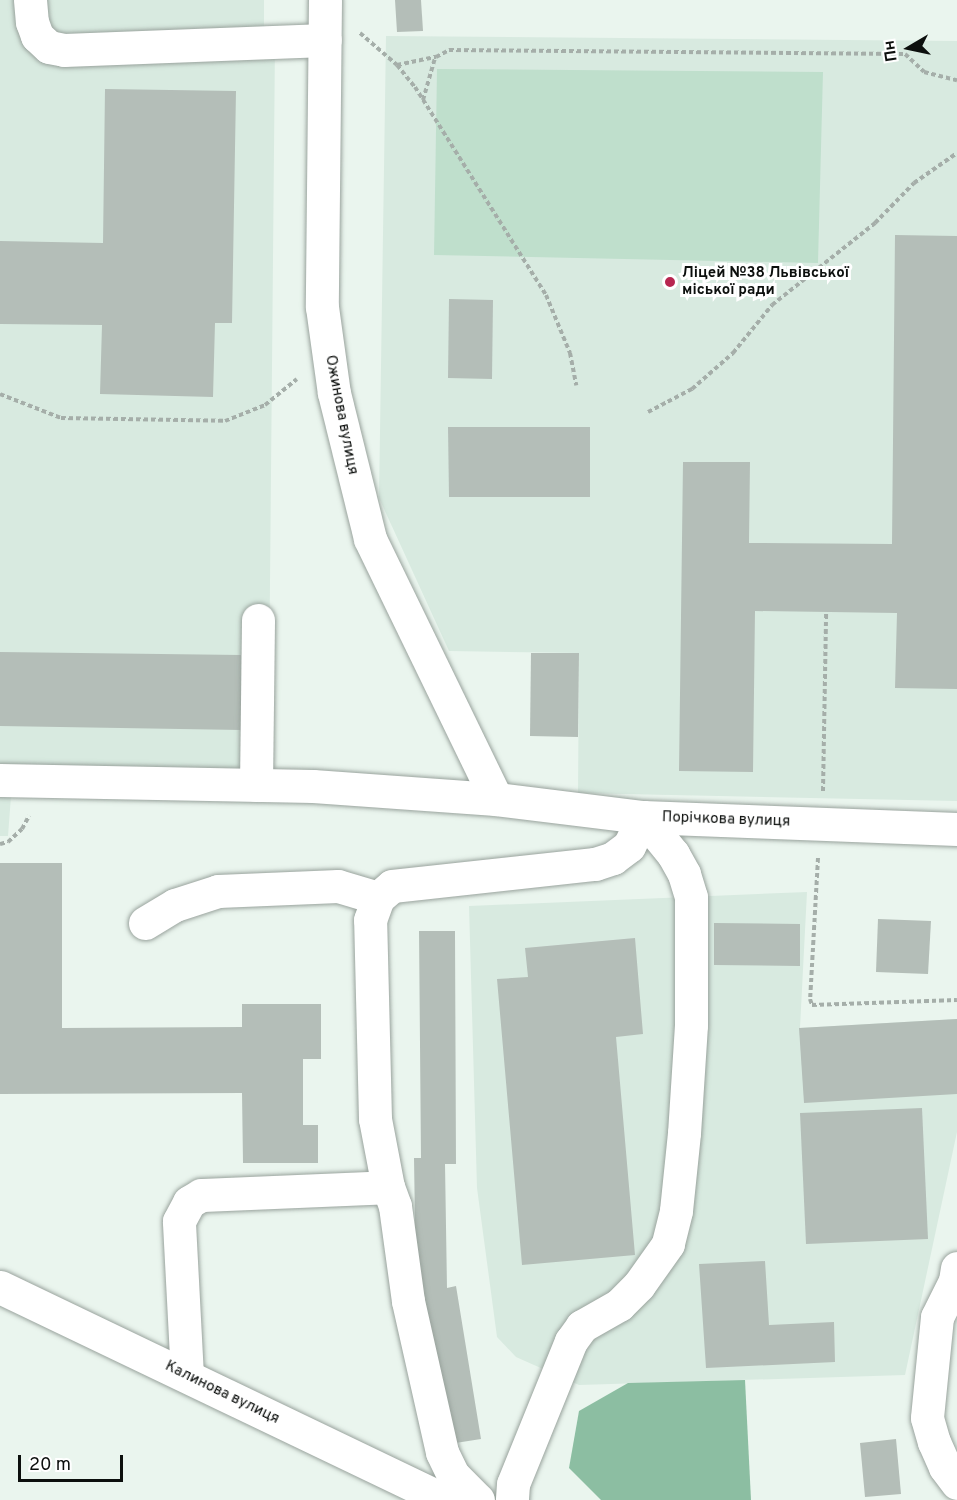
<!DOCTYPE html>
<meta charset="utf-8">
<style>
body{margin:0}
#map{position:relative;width:957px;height:1500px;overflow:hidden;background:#eaf5ee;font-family:Overpass,sans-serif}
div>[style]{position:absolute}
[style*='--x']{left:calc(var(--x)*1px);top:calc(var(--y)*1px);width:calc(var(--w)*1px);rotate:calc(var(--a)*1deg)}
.built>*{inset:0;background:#d8eae0}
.green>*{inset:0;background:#bfdfcc}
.forest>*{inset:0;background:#8cbea2}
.building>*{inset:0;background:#b4beb8}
.path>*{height:4px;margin-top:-2px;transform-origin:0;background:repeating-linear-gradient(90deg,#a5aea9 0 4.5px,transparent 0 7.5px)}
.roads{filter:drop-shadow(0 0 2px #99a39d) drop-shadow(0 0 2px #99a39d)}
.minor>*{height:33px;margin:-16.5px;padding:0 16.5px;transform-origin:16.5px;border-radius:16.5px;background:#fff}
.dots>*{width:16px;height:16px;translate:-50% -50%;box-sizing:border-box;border:3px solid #fff;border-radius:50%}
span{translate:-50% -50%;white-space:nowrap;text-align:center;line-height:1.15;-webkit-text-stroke:6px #fff;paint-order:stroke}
.poi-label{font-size:15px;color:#0c0f0d;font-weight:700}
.left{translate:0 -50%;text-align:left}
.street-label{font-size:15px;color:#0c0f0d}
.north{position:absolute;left:879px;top:18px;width:60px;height:60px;-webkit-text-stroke:4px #fff;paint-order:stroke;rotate:261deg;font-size:16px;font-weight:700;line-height:24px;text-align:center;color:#0c0f0d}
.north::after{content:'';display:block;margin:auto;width:21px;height:27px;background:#0c0f0d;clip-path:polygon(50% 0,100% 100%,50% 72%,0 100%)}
.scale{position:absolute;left:18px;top:1455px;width:105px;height:27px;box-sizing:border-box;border:3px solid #0c0f0d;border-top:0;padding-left:8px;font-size:18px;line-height:21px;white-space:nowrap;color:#0c0f0d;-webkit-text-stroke:4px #fff;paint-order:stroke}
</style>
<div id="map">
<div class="built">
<div style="clip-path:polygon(0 0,264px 0,264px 27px,275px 42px,268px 800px,11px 796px,8px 836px,0 836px)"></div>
<div style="clip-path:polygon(386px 36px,957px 41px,957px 801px,578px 793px,579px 653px,449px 651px,379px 498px)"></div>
<div style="clip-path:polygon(807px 892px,800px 1028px,957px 1019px,957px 1132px,905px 1375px,579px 1385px,516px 1357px,497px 1337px,477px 1188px,469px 906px)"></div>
</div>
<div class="green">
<div style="clip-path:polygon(437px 69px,823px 72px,818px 263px,434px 255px)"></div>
</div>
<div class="forest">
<div style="clip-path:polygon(745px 1380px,751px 1500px,601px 1500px,569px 1468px,579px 1411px,628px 1383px)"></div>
</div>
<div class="building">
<div style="clip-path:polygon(395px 0,421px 0,423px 31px,397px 32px)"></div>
<div style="clip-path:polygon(105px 89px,236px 91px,232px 323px,215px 323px,213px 397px,100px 394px,102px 325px,0 324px,0 241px,103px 243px)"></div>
<div style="clip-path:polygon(895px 235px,957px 236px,957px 689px,895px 688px,897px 613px,755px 611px,753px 772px,679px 771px,683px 462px,750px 462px,749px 543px,892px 544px)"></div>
<div style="clip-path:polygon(449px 299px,493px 300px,492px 379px,448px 378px)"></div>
<div style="clip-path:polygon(448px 427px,590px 427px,590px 497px,449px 497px)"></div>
<div style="clip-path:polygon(0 652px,241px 655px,241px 730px,0 726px)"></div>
<div style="clip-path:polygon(531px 653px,579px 653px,578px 737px,530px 736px)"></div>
<div style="clip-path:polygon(0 863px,62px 863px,62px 1028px,242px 1027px,242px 1004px,321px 1004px,321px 1059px,303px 1059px,303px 1125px,318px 1125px,318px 1163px,243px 1163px,242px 1093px,0 1094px)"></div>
<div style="clip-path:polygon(878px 919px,931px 921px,928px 974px,876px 972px)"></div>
<div style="clip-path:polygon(714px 923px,800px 924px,800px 966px,714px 965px)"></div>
<div style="clip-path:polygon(419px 931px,455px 931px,456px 1164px,445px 1164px,447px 1288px,456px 1286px,481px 1439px,449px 1444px,423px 1288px,416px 1288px,414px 1158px,421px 1158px)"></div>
<div style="clip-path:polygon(635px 938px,643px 1034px,616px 1037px,635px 1255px,522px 1265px,497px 979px,528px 977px,525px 948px)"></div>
<div style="clip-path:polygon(957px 1019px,957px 1094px,804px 1103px,799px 1028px)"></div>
<div style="clip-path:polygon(922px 1108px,928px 1239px,806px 1244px,800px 1113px)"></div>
<div style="clip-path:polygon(765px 1261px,769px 1325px,834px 1322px,835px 1362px,706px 1368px,699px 1264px)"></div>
<div style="clip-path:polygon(896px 1439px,901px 1494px,865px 1497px,860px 1443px)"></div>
</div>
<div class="path">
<div style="--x:360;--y:33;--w:49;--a:40.9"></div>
<div style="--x:397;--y:65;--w:28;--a:51"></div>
<div style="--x:415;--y:87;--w:246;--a:57.8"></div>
<div style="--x:546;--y:295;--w:63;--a:67.5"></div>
<div style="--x:570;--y:353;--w:33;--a:79"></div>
<div style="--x:397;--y:65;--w:40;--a:-12"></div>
<div style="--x:436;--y:57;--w:15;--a:-28"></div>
<div style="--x:449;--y:50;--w:456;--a:0.5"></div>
<div style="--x:905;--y:54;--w:26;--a:43"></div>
<div style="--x:924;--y:72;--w:34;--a:14"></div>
<div style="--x:423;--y:100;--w:44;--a:-74.1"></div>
<div style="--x:0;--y:394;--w:66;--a:21.5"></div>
<div style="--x:61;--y:418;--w:164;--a:1"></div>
<div style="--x:225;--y:421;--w:43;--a:-21.8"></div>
<div style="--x:265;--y:405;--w:41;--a:-39.1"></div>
<div style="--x:648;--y:412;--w:50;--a:-27.6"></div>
<div style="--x:692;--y:389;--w:55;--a:-41.3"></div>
<div style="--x:733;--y:353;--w:62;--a:-50.9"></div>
<div style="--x:772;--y:305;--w:132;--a:-38.5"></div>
<div style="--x:875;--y:223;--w:56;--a:-45.7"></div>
<div style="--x:914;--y:183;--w:52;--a:-34.9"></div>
<div style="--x:823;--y:791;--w:179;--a:-89"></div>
<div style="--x:0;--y:844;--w:8;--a:-14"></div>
<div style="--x:8;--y:842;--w:19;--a:-43"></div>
<div style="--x:22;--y:829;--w:15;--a:-62"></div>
<div style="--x:818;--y:858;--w:141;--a:93.2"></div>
<div style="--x:810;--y:999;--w:6;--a:72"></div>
<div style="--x:812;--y:1005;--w:145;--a:-2"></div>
</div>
<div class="roads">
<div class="minor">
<div style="--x:30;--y:0;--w:22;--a:85"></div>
<div style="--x:32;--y:22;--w:15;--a:70"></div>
<div style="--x:37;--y:36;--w:16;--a:43"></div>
<div style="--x:49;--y:47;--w:15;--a:11"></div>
<div style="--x:64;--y:50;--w:261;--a:-2.2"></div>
<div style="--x:325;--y:0;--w:307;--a:90.6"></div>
<div style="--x:322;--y:307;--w:87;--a:82.1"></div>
<div style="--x:334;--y:393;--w:150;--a:76.1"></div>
<div style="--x:370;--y:539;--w:289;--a:64.1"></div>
<div style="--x:0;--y:780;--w:313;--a:1.1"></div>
<div style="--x:313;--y:786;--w:183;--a:4.1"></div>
<div style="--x:496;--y:799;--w:148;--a:7"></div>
<div style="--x:643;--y:817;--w:314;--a:2.2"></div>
<div style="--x:256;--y:785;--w:165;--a:-89.3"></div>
<div style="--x:145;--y:923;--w:35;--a:-31"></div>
<div style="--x:175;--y:905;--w:45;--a:-18"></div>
<div style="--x:218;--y:891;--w:120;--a:-2.4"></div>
<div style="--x:338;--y:886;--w:42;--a:16.7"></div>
<div style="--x:957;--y:1268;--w:13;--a:99"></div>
<div style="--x:955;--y:1281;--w:40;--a:116.6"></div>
<div style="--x:937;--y:1317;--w:101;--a:95.7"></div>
<div style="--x:927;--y:1418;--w:25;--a:74"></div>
<div style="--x:934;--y:1442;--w:27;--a:66"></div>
<div style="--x:945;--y:1467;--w:20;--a:53"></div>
<div style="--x:0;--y:1287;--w:492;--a:25.6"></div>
<div style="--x:187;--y:1376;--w:155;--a:-93"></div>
<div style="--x:179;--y:1221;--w:21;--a:-62"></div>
<div style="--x:189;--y:1202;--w:14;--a:-30"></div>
<div style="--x:201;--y:1195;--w:187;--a:-2.4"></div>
<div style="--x:478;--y:1500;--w:35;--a:-135"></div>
<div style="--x:453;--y:1475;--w:25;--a:-116"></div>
<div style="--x:442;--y:1452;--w:155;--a:-102.7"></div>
<div style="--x:408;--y:1301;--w:96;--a:-97.8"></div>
<div style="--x:395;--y:1206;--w:20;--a:-110"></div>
<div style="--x:388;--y:1187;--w:69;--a:-100.8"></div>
<div style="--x:375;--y:1119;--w:199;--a:-91.4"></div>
<div style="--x:370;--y:920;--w:23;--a:-70"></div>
<div style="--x:378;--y:898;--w:18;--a:-41"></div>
<div style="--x:392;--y:886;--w:204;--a:-6.2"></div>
<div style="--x:595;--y:864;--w:19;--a:-18"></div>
<div style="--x:613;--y:858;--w:20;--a:-37"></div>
<div style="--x:629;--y:846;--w:32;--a:-64"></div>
<div style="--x:643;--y:817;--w:48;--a:51"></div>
<div style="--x:673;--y:854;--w:23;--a:61"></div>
<div style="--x:684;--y:874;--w:24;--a:73"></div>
<div style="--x:691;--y:897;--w:128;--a:90"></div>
<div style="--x:691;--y:1025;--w:108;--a:93.7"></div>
<div style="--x:684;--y:1133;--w:78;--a:95.9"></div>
<div style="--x:676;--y:1211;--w:34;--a:104"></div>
<div style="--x:668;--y:1244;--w:50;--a:125.3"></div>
<div style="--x:639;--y:1285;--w:28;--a:135"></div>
<div style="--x:619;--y:1305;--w:43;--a:150.4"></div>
<div style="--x:582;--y:1326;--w:19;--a:126"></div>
<div style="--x:571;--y:1341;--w:154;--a:112.1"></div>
<div style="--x:513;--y:1484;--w:16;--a:94"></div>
</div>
</div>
<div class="dots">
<div style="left:670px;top:282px;background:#b72650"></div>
</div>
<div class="poi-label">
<span class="left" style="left:682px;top:282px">Ліцей №38 Львівської<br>міської ради</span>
</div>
<div class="street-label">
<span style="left:341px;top:415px;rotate:79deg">Ожинова вулиця</span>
<span style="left:726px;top:820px;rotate:2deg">Порічкова вулиця</span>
<span style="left:222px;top:1393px;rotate:26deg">Калинова вулиця</span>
</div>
<div class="north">Пн</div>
<div class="scale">20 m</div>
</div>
